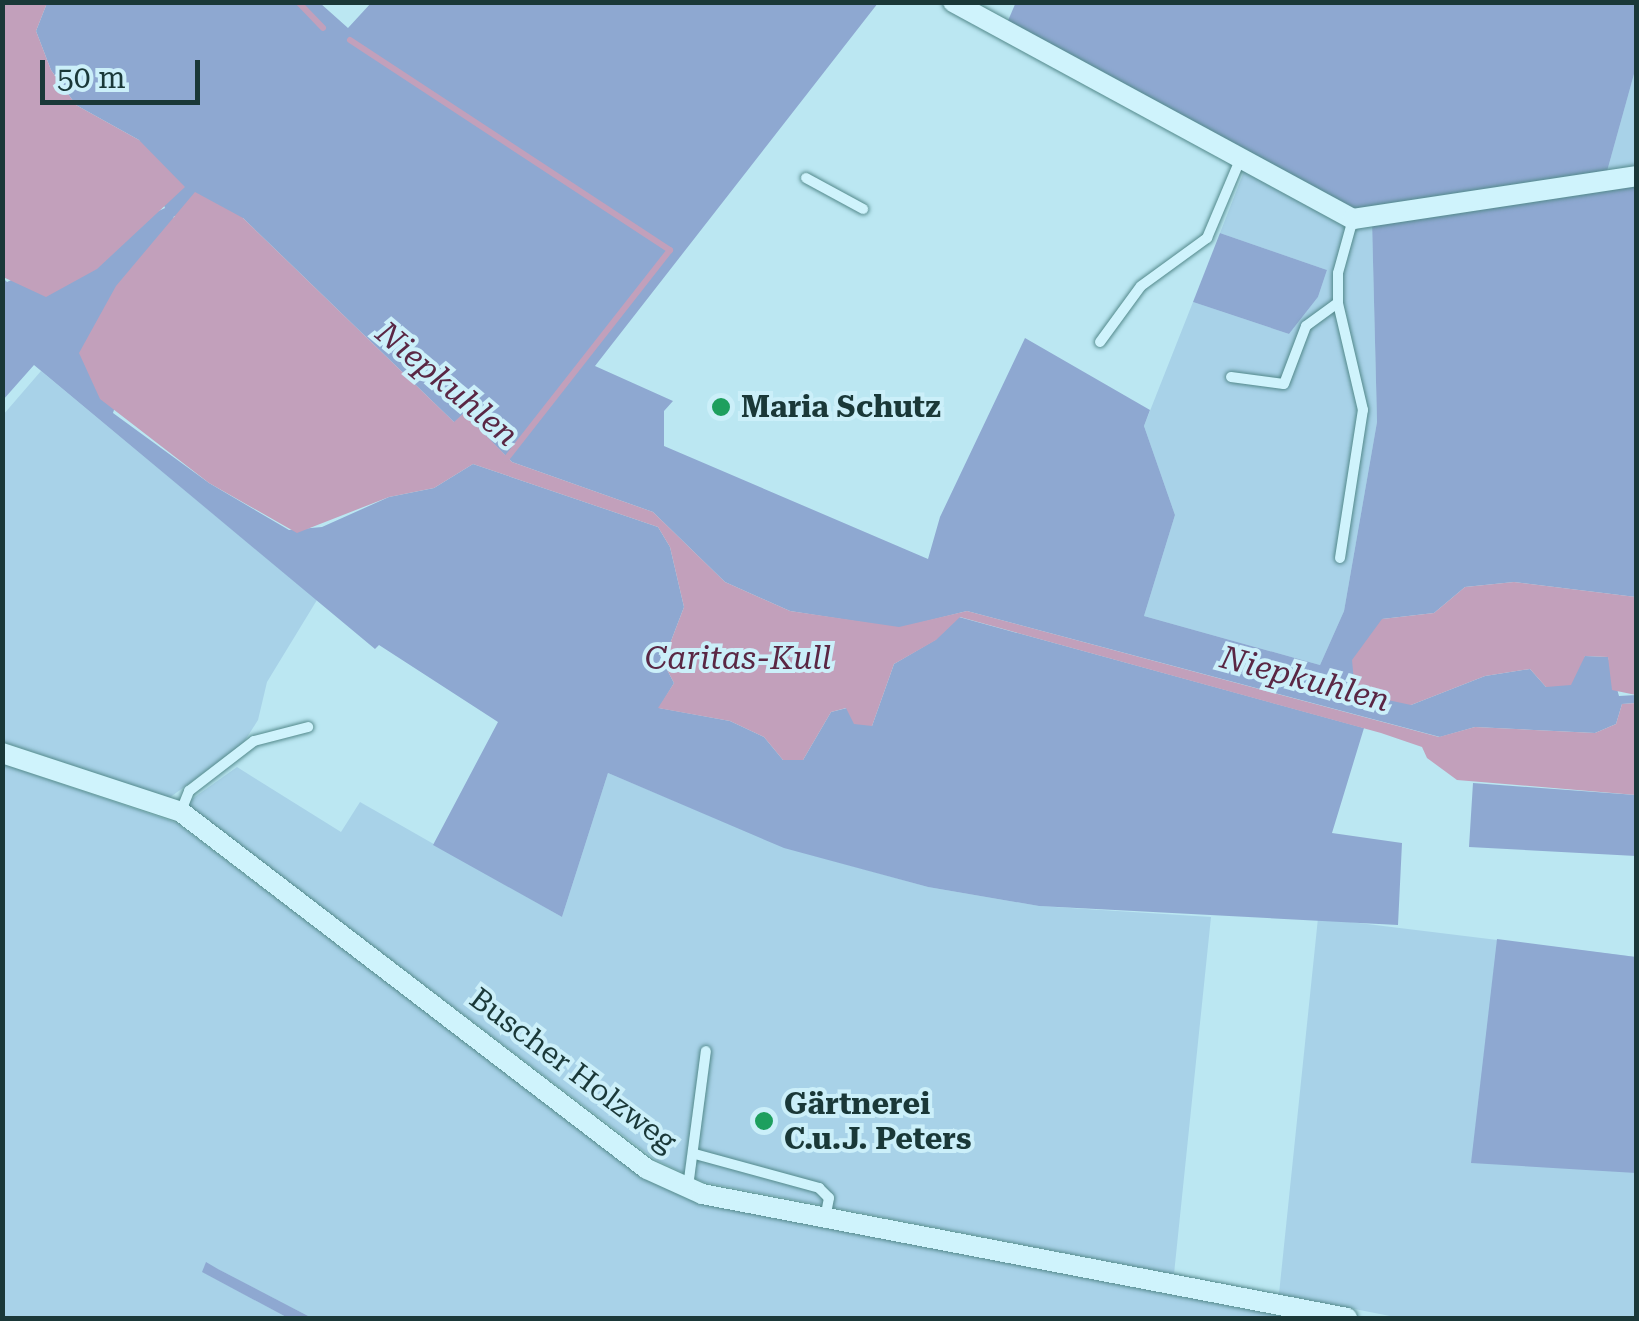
<!DOCTYPE html>
<meta charset="utf-8">
<style>
body{margin:0}
#map{position:relative;width:1639px;height:1321px;overflow:hidden;background:#bbe7f2;font-family:"Roboto Serif",serif}
div>[style]{position:absolute}
[style*='--x']{left:calc(var(--x)*1px);top:calc(var(--y)*1px);width:calc(var(--w)*1px);rotate:calc(var(--a)*1deg)}
.farmland>*{inset:0;background:#a8d2e8}
.green>*{inset:0;background:#8ea8d1}
.water>*{inset:0;background:#c2a0bb}
.stream>*{height:6px;margin:-3px;padding:0 3px;transform-origin:3px;border-radius:3px;background:#c2a0bb}
.roads{filter:drop-shadow(0 0 2px #53898b) drop-shadow(0 0 2px #53898b)}
.service>*{height:10px;margin:-5px;padding:0 5px;transform-origin:5px;border-radius:5px;background:#cff3fc}
.minor>*{height:20px;margin:-10px;padding:0 10px;transform-origin:10px;border-radius:10px;background:#cff3fc}
.dots>*{width:28px;height:28px;translate:-50% -50%;box-sizing:border-box;border:5px solid #cbeff9;border-radius:50%}
span{translate:-50% -50%;white-space:nowrap;text-align:center;line-height:1.15;-webkit-text-stroke:8px #cbeff9;paint-order:stroke}
.poi-label{font-size:30px;color:#1a3838;font-weight:700}
.left{translate:0 -50%;text-align:left}
.street-label{font-size:30px;color:#1a3838}
.water-label{font-size:32px;color:#5a2744;font-style:italic}
.frame{position:absolute;inset:0;border:5px solid #1a3838;pointer-events:none}
.scale{position:absolute;left:40px;top:60px;width:160px;height:45px;box-sizing:border-box;border:5px solid #1a3838;border-top:0;padding-left:12px;font-size:30px;line-height:35px;white-space:nowrap;color:#1a3838;-webkit-text-stroke:8px #cbeff9;paint-order:stroke}
</style>
<div id="map">
<div class="farmland">
<div style="clip-path:polygon(1636px 67px,1636px 170px,1606px 175px)"></div>
<div style="clip-path:polygon(1245px 169px,1372px 222px,1377px 422px,1344px 611px,1320px 665px,1144px 616px,1175px 515px,1144px 426px,1193px 302px,1289px 334px,1318px 297px,1327px 270px,1220px 233px)"></div>
<div style="clip-path:polygon(41px 371px,317px 600px,267px 682px,258px 720px,242px 745px,169px 798px,3px 742px,3px 415px)"></div>
<div style="clip-path:polygon(3px 764px,177px 823px,644px 1177px,697px 1202px,1292px 1318px,312px 1318px,206px 1263px,203px 1272px,288px 1318px,3px 1318px)"></div>
<div style="clip-path:polygon(237px 767px,341px 832px,360px 802px,562px 917px,608px 773px,784px 847px,928px 887px,1039px 906px,1211px 917px,1174px 1274px,703px 1182px,656px 1160px,185px 804px)"></div>
<div style="clip-path:polygon(1318px 918px,1636px 957px,1636px 1318px,1400px 1318px,1279px 1294px)"></div>
</div>
<div class="green">
<div style="clip-path:polygon(1016px 2px,1636px 3px,1636px 67px,1606px 175px,1351px 214px,1007px 23px)"></div>
<div style="clip-path:polygon(47px 3px,320px 3px,348px 28px,371px 3px,878px 3px,595px 366px,673px 401px,664px 411px,664px 446px,928px 559px,940px 517px,1025px 338px,1150px 410px,1144px 426px,1175px 515px,1144px 616px,1320px 665px,1344px 611px,1377px 422px,1372px 222px,1636px 183px,1636px 597px,1514px 582px,1465px 587px,1434px 613px,1382px 619px,1411px 705px,1485px 676px,1530px 669px,1546px 687px,1585px 656px,1608px 657px,1619px 696px,1636px 695px,1636px 703px,1622px 704px,1616px 724px,1595px 733px,1475px 727px,1440px 737px,967px 611px,899px 628px,790px 611px,725px 582px,653px 512px,512px 462px,463px 414px,455px 423px,243px 218px,174px 216px,113px 413px,209px 483px,289px 530px,322px 527px,389px 497px,434px 488px,473px 464px,658px 527px,670px 547px,684px 607px,663px 662px,674px 683px,659px 708px,730px 721px,764px 737px,783px 760px,803px 760px,831px 712px,847px 708px,872px 726px,894px 664px,935px 640px,959px 617px,1364px 728px,1332px 833px,1402px 843px,1398px 925px,1039px 906px,928px 887px,784px 848px,608px 773px,562px 917px,433px 845px,498px 722px,379px 645px,375px 649px,34px 365px,3px 400px,2px 277px,7px 282px,165px 208px,139px 140px,76px 105px,51px 70px,36px 31px)"></div>
<div style="clip-path:polygon(1220px 233px,1327px 270px,1318px 297px,1289px 334px,1193px 302px)"></div>
<div style="clip-path:polygon(1473px 783px,1636px 795px,1636px 856px,1469px 847px)"></div>
<div style="clip-path:polygon(1497px 939px,1636px 957px,1636px 1173px,1471px 1163px)"></div>
<div style="clip-path:polygon(206px 1262px,218px 1269px,312px 1318px,288px 1318px,202px 1272px)"></div>
</div>
<div class="water">
<div style="clip-path:polygon(2px 3px,47px 3px,36px 31px,51px 70px,76px 105px,139px 140px,185px 187px,97px 269px,46px 297px,3px 277px)"></div>
<div style="clip-path:polygon(195px 192px,243px 218px,454px 422px,464px 413px,512px 462px,653px 512px,725px 582px,790px 611px,899px 627px,967px 611px,1439px 737px,1475px 727px,1595px 733px,1616px 724px,1622px 704px,1636px 703px,1636px 795px,1457px 780px,1427px 758px,1422px 747px,1381px 733px,960px 617px,936px 640px,894px 664px,872px 726px,854px 724px,846px 708px,831px 712px,803px 760px,783px 760px,764px 737px,730px 721px,658px 708px,674px 683px,663px 662px,684px 607px,670px 547px,658px 527px,473px 464px,434px 488px,389px 497px,297px 533px,209px 483px,100px 399px,79px 353px,116px 286px)"></div>
<div style="clip-path:polygon(1514px 582px,1636px 597px,1636px 695px,1612px 690px,1608px 657px,1585px 656px,1571px 685px,1546px 687px,1530px 669px,1485px 676px,1411px 705px,1355px 693px,1352px 660px,1382px 619px,1434px 613px,1465px 587px)"></div>
</div>
<div class="stream">
<div style="--x:298;--y:2;--w:36;--a:46"></div>
<div style="--x:350;--y:40;--w:383;--a:33.3"></div>
<div style="--x:670;--y:250;--w:266;--a:128.1"></div>
</div>
<div class="roads">
<div class="service">
<div style="--x:806;--y:178;--w:65;--a:28.5"></div>
<div style="--x:1100;--y:342;--w:69;--a:-53.8"></div>
<div style="--x:1141;--y:286;--w:82;--a:-36"></div>
<div style="--x:1207;--y:238;--w:85;--a:-67.1"></div>
<div style="--x:1231;--y:377;--w:53;--a:7.5"></div>
<div style="--x:1284;--y:384;--w:62;--a:-69.2"></div>
<div style="--x:1306;--y:326;--w:39;--a:-36"></div>
<div style="--x:1340;--y:558;--w:150;--a:-81.2"></div>
<div style="--x:1363;--y:410;--w:110;--a:-103.2"></div>
<div style="--x:1338;--y:303;--w:30;--a:-90"></div>
<div style="--x:1338;--y:273;--w:56;--a:-74.5"></div>
<div style="--x:181;--y:811;--w:22;--a:-68"></div>
<div style="--x:189;--y:791;--w:82;--a:-37.6"></div>
<div style="--x:254;--y:741;--w:56;--a:-14.5"></div>
<div style="--x:695;--y:1154;--w:129;--a:15.3"></div>
<div style="--x:819;--y:1188;--w:14;--a:45"></div>
<div style="--x:829;--y:1198;--w:20;--a:101"></div>
<div style="--x:688;--y:1187;--w:137;--a:-82.5"></div>
</div>
<div class="minor">
<div style="--x:953;--y:2;--w:455;--a:28.5"></div>
<div style="--x:1353;--y:219;--w:286;--a:-8.6"></div>
<div style="--x:2;--y:753;--w:188;--a:18.2"></div>
<div style="--x:181;--y:812;--w:587;--a:37.46"></div>
<div style="--x:647;--y:1169;--w:60;--a:24.4"></div>
<div style="--x:702;--y:1194;--w:657;--a:10.88"></div>
</div>
</div>
<div class="dots">
<div style="left:721px;top:407px;background:#1d9f5e"></div>
<div style="left:764px;top:1121px;background:#1d9f5e"></div>
</div>
<div class="poi-label">
<span class="left" style="left:741px;top:407px">Maria Schutz</span>
<span class="left" style="left:784px;top:1121px">Gärtnerei<br>C.u.J. Peters</span>
</div>
<div class="street-label">
<span style="left:573px;top:1070px;rotate:37deg">Buscher Holzweg</span>
</div>
<div class="water-label">
<span style="left:447px;top:384px;rotate:40deg">Niepkuhlen</span>
<span style="left:738px;top:658px">Caritas-Kull</span>
<span style="left:1305px;top:679px;rotate:15deg">Niepkuhlen</span>
</div>
<div class="frame"></div>
<div class="scale">50 m</div>
</div>
